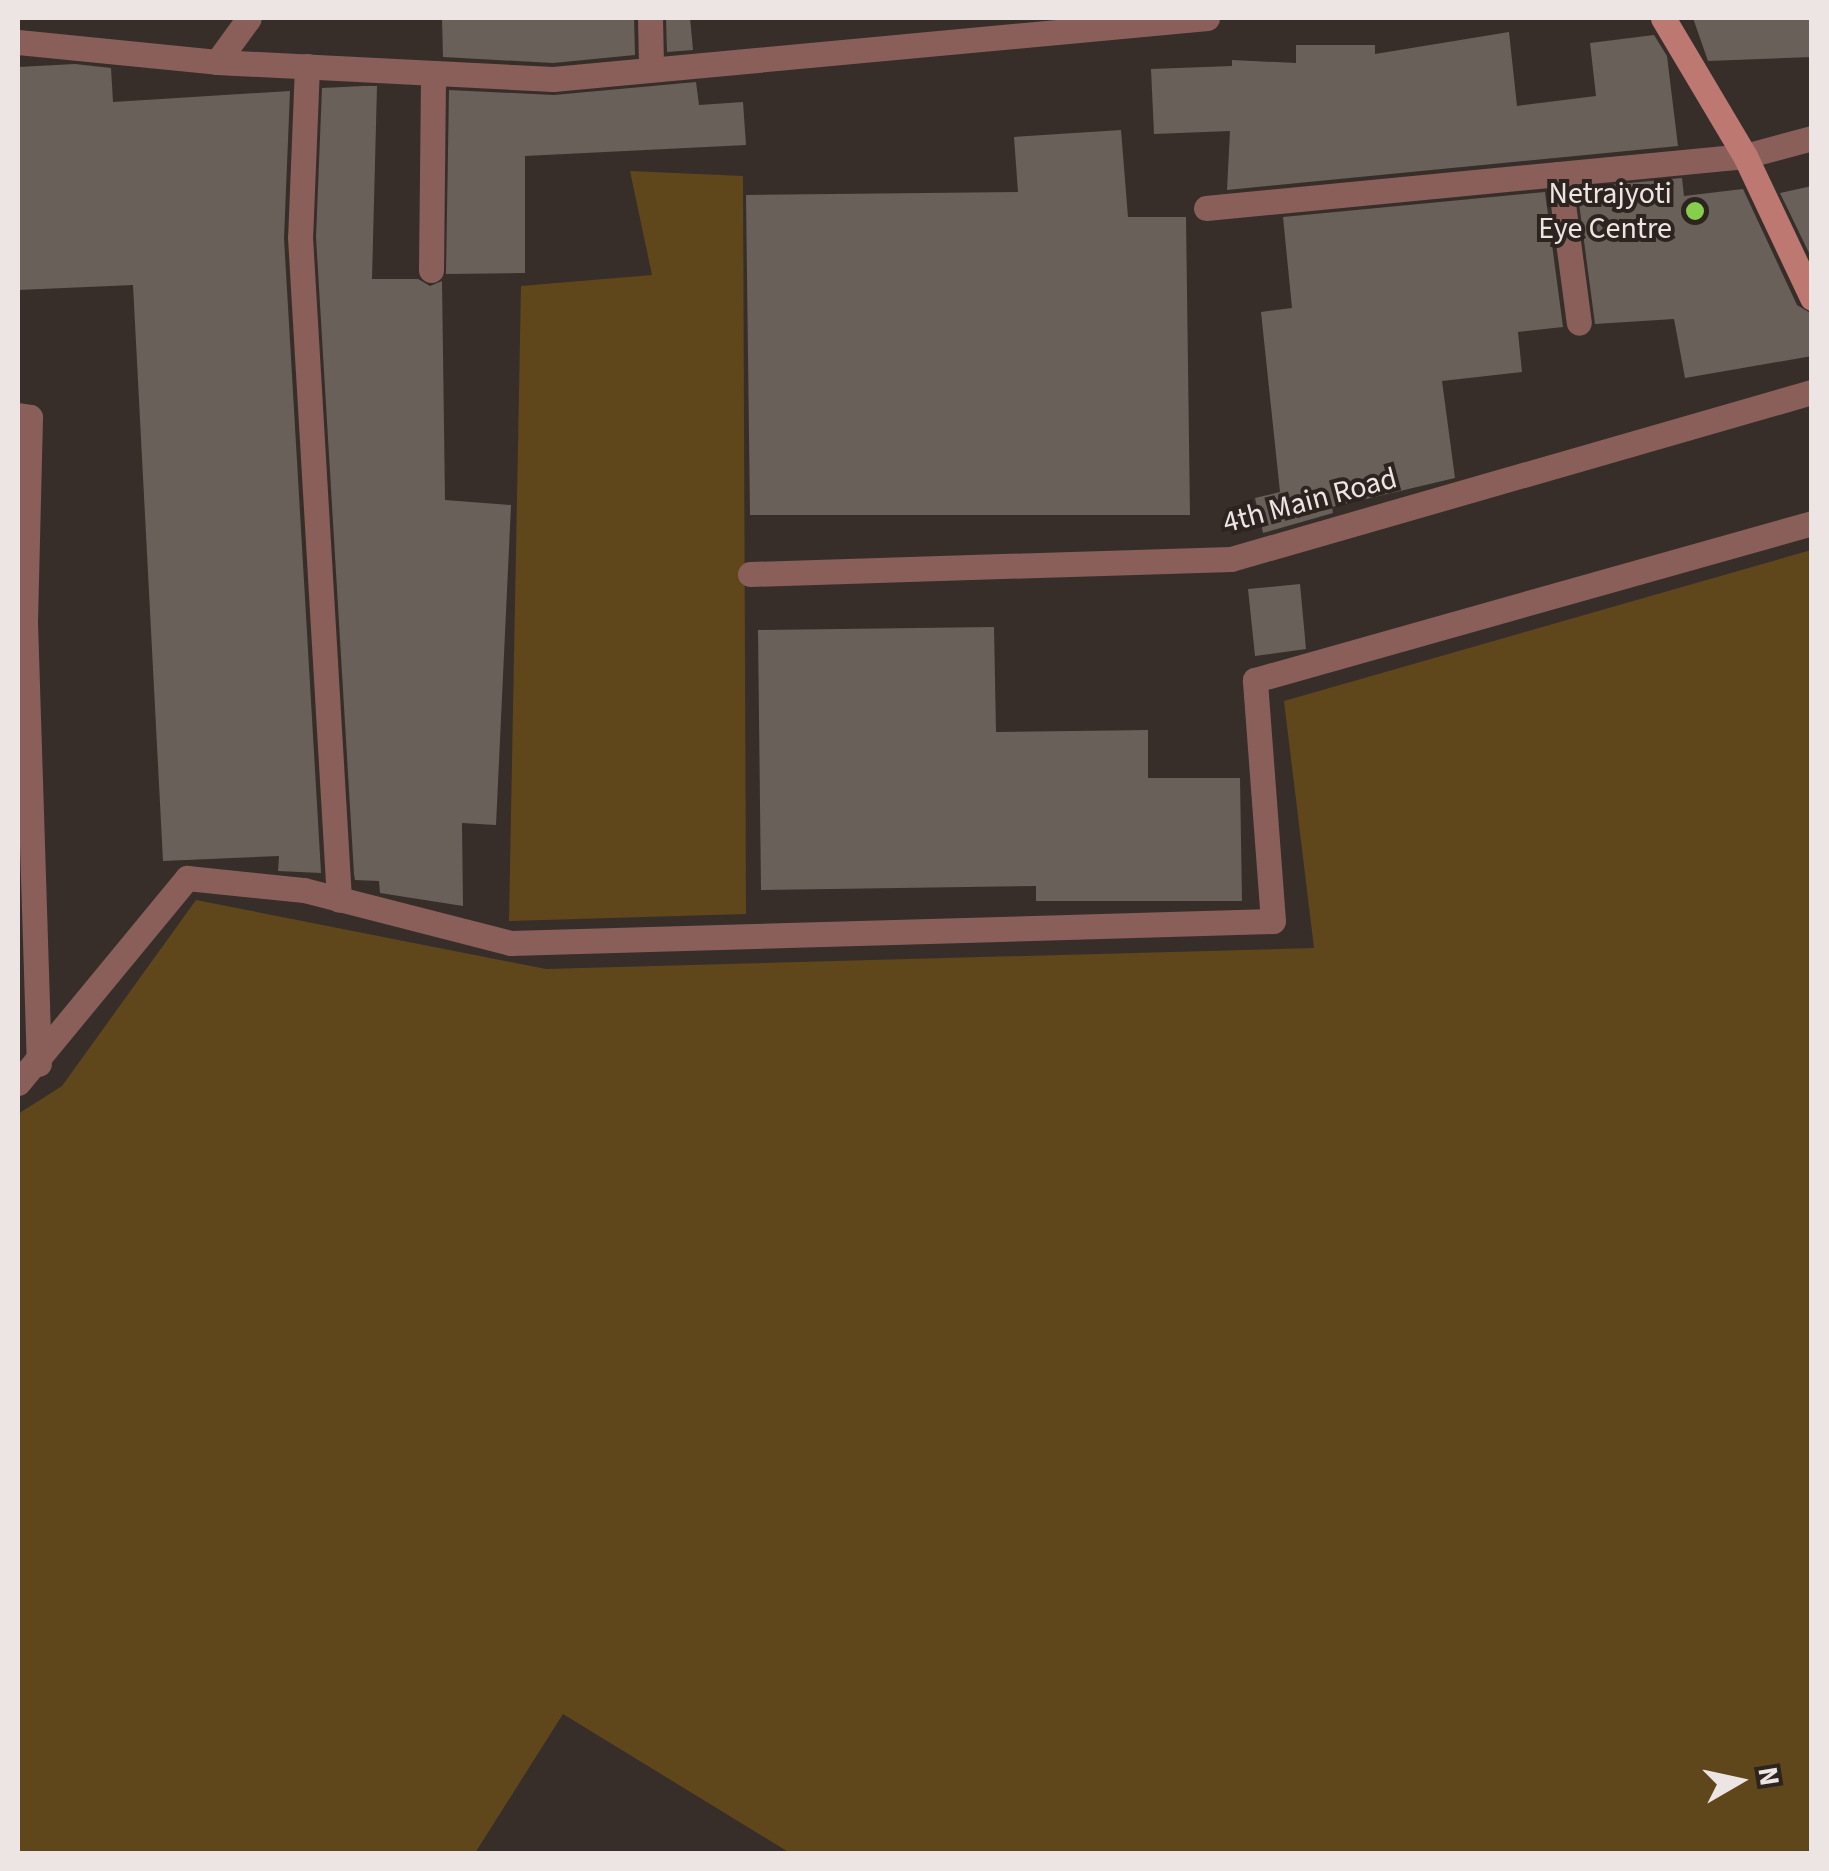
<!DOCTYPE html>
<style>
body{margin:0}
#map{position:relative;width:1829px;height:1871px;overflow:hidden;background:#372e2a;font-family:"Source Sans 3",sans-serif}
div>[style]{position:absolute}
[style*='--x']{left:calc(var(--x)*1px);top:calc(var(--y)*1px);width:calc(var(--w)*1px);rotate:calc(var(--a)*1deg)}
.green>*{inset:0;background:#60471b}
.building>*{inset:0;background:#696059}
.minor>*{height:25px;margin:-12.5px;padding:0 12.5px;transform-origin:12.5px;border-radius:12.5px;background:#8a5f5a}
.secondary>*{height:25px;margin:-12.5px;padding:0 12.5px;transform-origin:12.5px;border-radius:12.5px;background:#bc7871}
.dots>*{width:28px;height:28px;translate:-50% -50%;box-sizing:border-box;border:5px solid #2d2420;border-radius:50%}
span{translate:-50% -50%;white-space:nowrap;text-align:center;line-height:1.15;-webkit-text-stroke:8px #2d2420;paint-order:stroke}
.poi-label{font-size:30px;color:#ece5e3}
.right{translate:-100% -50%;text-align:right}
.street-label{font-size:30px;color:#ece5e3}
.frame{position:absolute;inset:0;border:20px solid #ece5e3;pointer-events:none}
.north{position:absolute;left:1689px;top:1731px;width:100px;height:100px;-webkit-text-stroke:8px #2d2420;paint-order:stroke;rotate:81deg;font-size:28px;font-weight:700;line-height:40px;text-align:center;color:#ece5e3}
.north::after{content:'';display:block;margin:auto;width:35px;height:45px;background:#ece5e3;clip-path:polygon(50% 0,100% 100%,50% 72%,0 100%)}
</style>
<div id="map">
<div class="green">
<div style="clip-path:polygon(630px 171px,743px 176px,746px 914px,509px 921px,521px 286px,652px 275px)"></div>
<div style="clip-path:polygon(1811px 550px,1811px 1853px,790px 1853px,563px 1714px,475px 1853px,18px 1853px,18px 1114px,62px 1086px,196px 900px,546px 969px,1314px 948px,1284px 701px)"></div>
</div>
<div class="building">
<div style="clip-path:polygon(442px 18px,634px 18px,635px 55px,553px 63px,443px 57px)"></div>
<div style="clip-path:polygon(666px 18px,690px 18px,693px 50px,667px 52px)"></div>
<div style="clip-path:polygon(1693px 18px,1812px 18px,1812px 57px,1708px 61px)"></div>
<div style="clip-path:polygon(1509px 32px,1517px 106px,1596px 96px,1590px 43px,1654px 35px,1667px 56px,1678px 146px,1227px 190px,1230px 131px,1154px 134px,1151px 69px,1232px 66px,1232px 60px,1296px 63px,1296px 45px,1375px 45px,1375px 54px)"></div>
<div style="clip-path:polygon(75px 64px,111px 68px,113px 102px,290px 91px,284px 238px,321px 873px,278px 871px,279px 856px,163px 861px,133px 285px,18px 290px,18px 67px)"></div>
<div style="clip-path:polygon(696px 82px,699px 105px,743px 102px,746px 145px,525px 156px,525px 273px,446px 274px,449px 90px,554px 95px)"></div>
<div style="clip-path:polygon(364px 86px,377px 86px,372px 279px,418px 279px,430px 286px,442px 281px,445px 500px,511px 505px,496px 825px,462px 823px,463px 906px,380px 893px,379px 881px,355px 880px,354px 874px,316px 237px,322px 88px)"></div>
<div style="clip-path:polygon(1121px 130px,1128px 217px,1186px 217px,1190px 515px,750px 515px,746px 195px,1018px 192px,1014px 137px)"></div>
<div style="clip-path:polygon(1682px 178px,1684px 196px,1743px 189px,1797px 305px,1812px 314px,1812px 356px,1685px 378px,1674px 319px,1595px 324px,1577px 188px)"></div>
<div style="clip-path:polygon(1812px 186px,1812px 259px,1780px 193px)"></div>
<div style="clip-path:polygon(1545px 192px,1563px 327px,1518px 332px,1522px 372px,1442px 381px,1455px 478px,1332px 507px,1333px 513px,1263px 533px,1255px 498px,1280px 492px,1261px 312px,1292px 308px,1283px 217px)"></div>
<div style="clip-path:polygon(1300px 584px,1306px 649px,1255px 656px,1248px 589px)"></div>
<div style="clip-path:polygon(994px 627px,996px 732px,1148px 730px,1148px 778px,1240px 778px,1242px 901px,1036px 901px,1036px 886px,761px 890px,758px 630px)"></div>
</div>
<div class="minor">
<div style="--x:650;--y:18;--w:47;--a:88.8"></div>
<div style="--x:18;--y:42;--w:200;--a:5.7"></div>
<div style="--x:217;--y:62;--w:336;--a:2.9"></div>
<div style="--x:553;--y:79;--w:657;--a:-5.33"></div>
<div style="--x:217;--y:62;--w:54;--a:-54"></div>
<div style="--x:307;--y:66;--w:171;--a:92.3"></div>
<div style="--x:300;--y:237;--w:664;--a:86.63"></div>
<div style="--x:1559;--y:174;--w:150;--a:82.4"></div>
<div style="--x:1206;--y:208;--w:542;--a:-5.51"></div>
<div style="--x:1745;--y:156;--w:69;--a:-15"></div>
<div style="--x:431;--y:270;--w:196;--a:-89.4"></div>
<div style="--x:18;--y:415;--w:12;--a:9"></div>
<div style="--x:30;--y:417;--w:205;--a:91.4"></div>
<div style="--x:25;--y:622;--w:442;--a:88.2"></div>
<div style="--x:750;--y:574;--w:481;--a:-1.8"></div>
<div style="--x:1231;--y:559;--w:605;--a:-16.04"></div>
<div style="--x:18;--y:1083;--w:266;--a:-50.5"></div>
<div style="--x:187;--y:878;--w:118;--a:5.9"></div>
<div style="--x:304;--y:890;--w:213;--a:14.4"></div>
<div style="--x:510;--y:943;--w:763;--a:-1.65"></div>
<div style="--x:1273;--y:921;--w:242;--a:-94.3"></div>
<div style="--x:1255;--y:680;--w:579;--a:-15.74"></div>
</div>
<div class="secondary">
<div style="--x:1663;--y:18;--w:161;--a:59.3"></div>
<div style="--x:1745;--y:156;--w:157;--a:64.7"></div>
</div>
<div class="dots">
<div style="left:1695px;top:211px;background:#85cf4d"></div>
</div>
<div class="poi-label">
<span class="right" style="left:1672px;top:211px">Netrajyoti<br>Eye Centre</span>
</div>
<div class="street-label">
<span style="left:1310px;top:501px;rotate:-15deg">4th Main Road</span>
</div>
<div class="frame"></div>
<div class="north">N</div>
</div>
